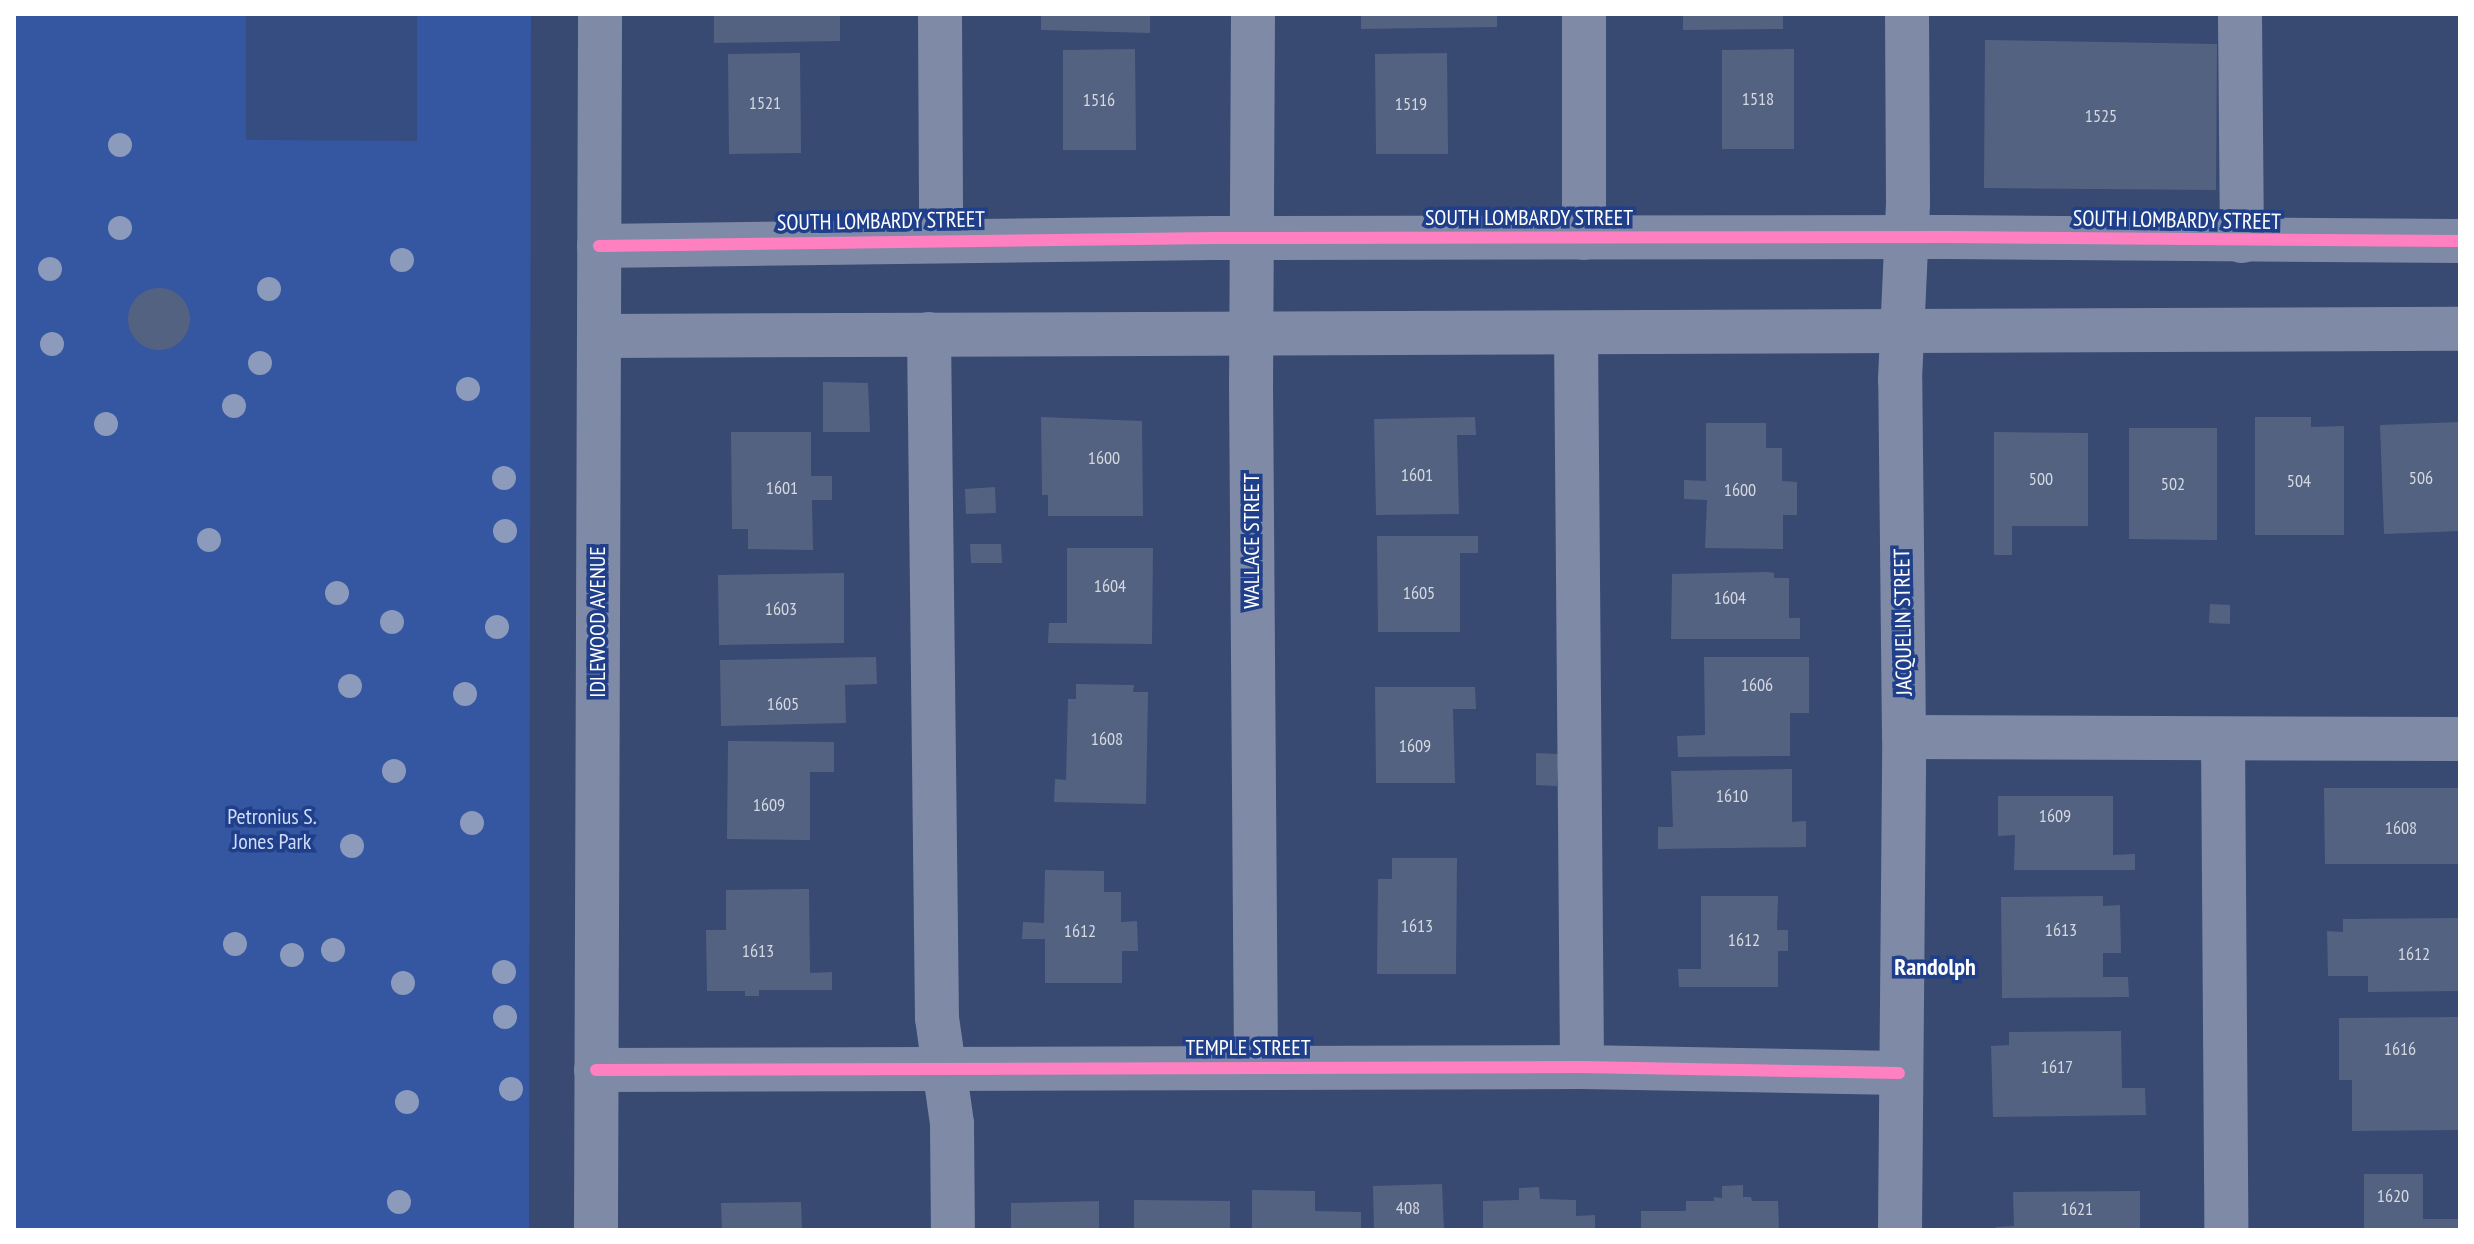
<!DOCTYPE html>
<style>
body{margin:0}
#map{position:relative;width:2474px;height:1244px;overflow:hidden;background:#384972;font-family:"PT Sans Narrow",sans-serif}
div>[style]{position:absolute}
[style*='--x']{left:calc(var(--x)*1px);top:calc(var(--y)*1px);width:calc(var(--w)*1px);rotate:calc(var(--a)*1deg)}
.green>*{inset:0;background:#3556a0}
.water>*{inset:0;background:#364d82}
.building>*{inset:0;background:#546282}
.round{border-radius:50%}
.minor>*{height:44px;margin:-22px;padding:0 22px;transform-origin:22px;border-radius:22px;background:#7f8aa7}
.cycleway>*{height:12px;margin:-6px;padding:0 6px;transform-origin:6px;border-radius:6px;background:#ff80c0}
.trees>*{width:24px;height:24px;margin:-12px;border-radius:50%;background:#8c9abc}
span{translate:-50% -50%;white-space:nowrap;text-align:center;line-height:1.15;-webkit-text-stroke:7px #203f8a;paint-order:stroke}
.number-label{font-size:18px;color:#d4d8e0}
.number-label span{-webkit-text-stroke-width:0}
.street-label{font-size:22px;color:#fff}
.park-label{font-size:22px;color:#d1ddf8}
.neighbourhood-label{font-size:24px;color:#fff;font-weight:700}
.frame{position:absolute;inset:0;border:16px solid #fff;pointer-events:none}
</style>
<div id="map">
<div class="green">
<div style="clip-path:polygon(14px 14px,531px 14px,529px 1230px,14px 1230px)"></div>
</div>
<div class="water">
<div style="clip-path:polygon(246px 14px,417px 14px,417px 141px,246px 140px)"></div>
</div>
<div class="building">
<div style="clip-path:polygon(714px 14px,840px 14px,840px 41px,714px 43px)"></div>
<div style="clip-path:polygon(1041px 14px,1150px 14px,1150px 33px,1041px 30px)"></div>
<div style="clip-path:polygon(1361px 14px,1497px 14px,1497px 27px,1361px 29px)"></div>
<div style="clip-path:polygon(1683px 14px,1783px 14px,1783px 29px,1683px 30px)"></div>
<div style="clip-path:polygon(1985px 40px,2217px 44px,2216px 190px,1984px 188px)"></div>
<div style="clip-path:polygon(1135px 49px,1136px 150px,1063px 150px,1063px 50px)"></div>
<div style="clip-path:polygon(1794px 49px,1794px 149px,1722px 149px,1722px 50px)"></div>
<div style="clip-path:polygon(800px 53px,801px 153px,729px 154px,728px 54px)"></div>
<div style="clip-path:polygon(1447px 53px,1448px 154px,1376px 154px,1375px 54px)"></div>
<div class="round" style="left:128px;top:288px;width:62px;height:62px"></div>
<div style="clip-path:polygon(823px 382px,868px 383px,870px 432px,823px 432px)"></div>
<div style="clip-path:polygon(1041px 417px,1142px 421px,1143px 516px,1048px 516px,1048px 495px,1042px 495px)"></div>
<div style="clip-path:polygon(1475px 417px,1476px 435px,1457px 435px,1459px 514px,1376px 515px,1374px 419px)"></div>
<div style="clip-path:polygon(2255px 417px,2311px 417px,2311px 427px,2344px 426px,2344px 535px,2255px 535px)"></div>
<div style="clip-path:polygon(2460px 422px,2460px 531px,2384px 534px,2380px 425px)"></div>
<div style="clip-path:polygon(1706px 423px,1766px 423px,1766px 448px,1782px 448px,1782px 481px,1797px 482px,1797px 515px,1783px 515px,1783px 549px,1705px 548px,1707px 500px,1684px 499px,1684px 480px,1706px 481px)"></div>
<div style="clip-path:polygon(2129px 428px,2217px 428px,2217px 540px,2129px 539px)"></div>
<div style="clip-path:polygon(731px 432px,811px 432px,811px 476px,832px 476px,832px 500px,812px 500px,813px 550px,748px 549px,748px 529px,732px 529px)"></div>
<div style="clip-path:polygon(1994px 432px,2088px 433px,2088px 526px,2012px 526px,2012px 555px,1994px 555px)"></div>
<div style="clip-path:polygon(995px 487px,996px 513px,966px 514px,965px 489px)"></div>
<div style="clip-path:polygon(1377px 536px,1478px 536px,1478px 553px,1460px 553px,1460px 632px,1378px 632px)"></div>
<div style="clip-path:polygon(970px 544px,1001px 544px,1002px 563px,971px 563px)"></div>
<div style="clip-path:polygon(1067px 548px,1153px 548px,1152px 644px,1048px 643px,1049px 623px,1067px 623px)"></div>
<div style="clip-path:polygon(1768px 572px,1774px 573px,1774px 578px,1789px 578px,1789px 618px,1800px 618px,1800px 639px,1671px 639px,1672px 574px)"></div>
<div style="clip-path:polygon(844px 573px,844px 643px,719px 645px,718px 575px)"></div>
<div style="clip-path:polygon(2210px 604px,2230px 605px,2230px 624px,2209px 623px)"></div>
<div style="clip-path:polygon(876px 657px,877px 684px,845px 685px,846px 723px,721px 726px,720px 660px)"></div>
<div style="clip-path:polygon(1704px 657px,1809px 657px,1809px 713px,1790px 713px,1790px 756px,1678px 757px,1677px 736px,1705px 735px)"></div>
<div style="clip-path:polygon(1076px 684px,1134px 685px,1133px 692px,1148px 692px,1146px 804px,1054px 802px,1055px 779px,1066px 780px,1068px 699px,1076px 699px)"></div>
<div style="clip-path:polygon(1375px 687px,1475px 687px,1476px 709px,1453px 709px,1455px 783px,1376px 783px)"></div>
<div style="clip-path:polygon(728px 741px,834px 742px,834px 772px,810px 772px,810px 840px,727px 839px)"></div>
<div style="clip-path:polygon(1536px 753px,1559px 754px,1557px 786px,1536px 785px)"></div>
<div style="clip-path:polygon(1792px 769px,1792px 822px,1806px 821px,1806px 847px,1658px 849px,1658px 827px,1673px 827px,1671px 771px)"></div>
<div style="clip-path:polygon(2324px 788px,2459px 788px,2460px 864px,2325px 864px)"></div>
<div style="clip-path:polygon(1998px 796px,2113px 796px,2113px 855px,2135px 854px,2135px 870px,2014px 870px,2015px 835px,1998px 836px)"></div>
<div style="clip-path:polygon(1392px 858px,1457px 858px,1456px 974px,1377px 974px,1378px 879px,1392px 879px)"></div>
<div style="clip-path:polygon(1045px 870px,1104px 871px,1104px 892px,1121px 892px,1121px 922px,1137px 921px,1138px 951px,1122px 951px,1122px 983px,1045px 983px,1045px 939px,1022px 939px,1023px 922px,1044px 923px)"></div>
<div style="clip-path:polygon(809px 889px,810px 973px,832px 972px,832px 990px,759px 990px,759px 996px,745px 996px,745px 991px,707px 991px,706px 930px,726px 930px,726px 890px)"></div>
<div style="clip-path:polygon(1701px 896px,1778px 896px,1777px 930px,1788px 930px,1788px 951px,1778px 951px,1778px 987px,1679px 987px,1678px 969px,1701px 969px)"></div>
<div style="clip-path:polygon(2103px 896px,2103px 906px,2120px 905px,2121px 953px,2103px 953px,2103px 977px,2128px 977px,2129px 997px,2002px 998px,2001px 897px)"></div>
<div style="clip-path:polygon(2460px 918px,2460px 991px,2368px 992px,2368px 976px,2328px 976px,2327px 931px,2343px 932px,2343px 919px)"></div>
<div style="clip-path:polygon(2460px 1017px,2460px 1130px,2352px 1131px,2352px 1080px,2339px 1080px,2339px 1018px)"></div>
<div style="clip-path:polygon(2121px 1031px,2122px 1088px,2145px 1088px,2146px 1115px,1993px 1117px,1991px 1046px,2009px 1045px,2009px 1032px)"></div>
<div style="clip-path:polygon(2364px 1174px,2423px 1174px,2423px 1219px,2460px 1219px,2460px 1230px,2364px 1230px)"></div>
<div style="clip-path:polygon(1442px 1184px,1444px 1230px,1374px 1230px,1373px 1186px)"></div>
<div style="clip-path:polygon(1743px 1185px,1743px 1197px,1751px 1197px,1752px 1201px,1778px 1201px,1779px 1230px,1641px 1230px,1641px 1211px,1686px 1211px,1686px 1201px,1714px 1201px,1714px 1197px,1722px 1198px,1722px 1186px)"></div>
<div style="clip-path:polygon(1539px 1187px,1540px 1199px,1576px 1200px,1576px 1216px,1595px 1215px,1595px 1230px,1483px 1230px,1483px 1201px,1519px 1200px,1519px 1188px)"></div>
<div style="clip-path:polygon(1252px 1190px,1315px 1191px,1315px 1211px,1361px 1212px,1361px 1230px,1252px 1230px)"></div>
<div style="clip-path:polygon(2140px 1191px,2140px 1230px,1996px 1230px,1996px 1227px,2014px 1226px,2013px 1192px)"></div>
<div style="clip-path:polygon(1134px 1200px,1230px 1201px,1230px 1230px,1134px 1230px)"></div>
<div style="clip-path:polygon(1099px 1201px,1099px 1230px,1011px 1230px,1011px 1203px)"></div>
<div style="clip-path:polygon(801px 1202px,802px 1230px,722px 1230px,721px 1203px)"></div>
</div>
<div class="minor">
<div style="--x:940;--y:14;--w:225;--a:89.7"></div>
<div style="--x:1253;--y:14;--w:369;--a:90.3"></div>
<div style="--x:1251;--y:383;--w:684;--a:89.58"></div>
<div style="--x:2240;--y:14;--w:227;--a:89.5"></div>
<div style="--x:1584;--y:238;--w:224;--a:-90"></div>
<div style="--x:599;--y:246;--w:615;--a:-0.75"></div>
<div style="--x:1214;--y:238;--w:735;--a:-0.08"></div>
<div style="--x:1949;--y:237;--w:511;--a:0.45"></div>
<div style="--x:1576;--y:333;--w:734;--a:89.53"></div>
<div style="--x:929;--y:334;--w:684;--a:89.33"></div>
<div style="--x:937;--y:1018;--w:107;--a:81.9"></div>
<div style="--x:952;--y:1124;--w:106;--a:89.5"></div>
<div style="--x:599;--y:336;--w:1861;--a:-0.22"></div>
<div style="--x:1904;--y:737;--w:556;--a:0.21"></div>
<div style="--x:2223;--y:740;--w:490;--a:89.6"></div>
<div style="--x:596;--y:1070;--w:986;--a:-0.17"></div>
<div style="--x:1582;--y:1067;--w:317;--a:1.1"></div>
<div style="--x:596;--y:1230;--w:1216;--a:-89.81"></div>
<div style="--x:1900;--y:1230;--w:493;--a:-89.5"></div>
<div style="--x:1904;--y:737;--w:357;--a:-90.6"></div>
<div style="--x:1900;--y:380;--w:177;--a:-87.4"></div>
<div style="--x:1908;--y:203;--w:189;--a:-90.3"></div>
</div>
<div class="cycleway">
<div style="--x:599;--y:246;--w:615;--a:-0.75"></div>
<div style="--x:1214;--y:238;--w:735;--a:-0.08"></div>
<div style="--x:1949;--y:237;--w:511;--a:0.45"></div>
<div style="--x:596;--y:1070;--w:986;--a:-0.17"></div>
<div style="--x:1582;--y:1067;--w:317;--a:1.1"></div>
</div>
<div class="trees">
<div style="left:120px;top:145px"></div>
<div style="left:120px;top:228px"></div>
<div style="left:402px;top:260px"></div>
<div style="left:50px;top:269px"></div>
<div style="left:269px;top:289px"></div>
<div style="left:52px;top:344px"></div>
<div style="left:260px;top:363px"></div>
<div style="left:468px;top:389px"></div>
<div style="left:234px;top:406px"></div>
<div style="left:106px;top:424px"></div>
<div style="left:504px;top:478px"></div>
<div style="left:505px;top:531px"></div>
<div style="left:209px;top:540px"></div>
<div style="left:337px;top:593px"></div>
<div style="left:392px;top:622px"></div>
<div style="left:497px;top:627px"></div>
<div style="left:350px;top:686px"></div>
<div style="left:465px;top:694px"></div>
<div style="left:394px;top:771px"></div>
<div style="left:472px;top:823px"></div>
<div style="left:352px;top:846px"></div>
<div style="left:235px;top:944px"></div>
<div style="left:333px;top:950px"></div>
<div style="left:292px;top:955px"></div>
<div style="left:504px;top:972px"></div>
<div style="left:403px;top:983px"></div>
<div style="left:505px;top:1017px"></div>
<div style="left:511px;top:1089px"></div>
<div style="left:407px;top:1102px"></div>
<div style="left:399px;top:1202px"></div>
</div>
<div class="number-label">
<span style="left:1758px;top:99px">1518</span>
<span style="left:1099px;top:100px">1516</span>
<span style="left:765px;top:103px">1521</span>
<span style="left:1411px;top:104px">1519</span>
<span style="left:2101px;top:116px">1525</span>
<span style="left:1104px;top:458px">1600</span>
<span style="left:1417px;top:475px">1601</span>
<span style="left:2421px;top:478px">506</span>
<span style="left:2041px;top:479px">500</span>
<span style="left:2299px;top:481px">504</span>
<span style="left:2173px;top:484px">502</span>
<span style="left:782px;top:488px">1601</span>
<span style="left:1740px;top:490px">1600</span>
<span style="left:1110px;top:586px">1604</span>
<span style="left:1419px;top:593px">1605</span>
<span style="left:1730px;top:598px">1604</span>
<span style="left:781px;top:609px">1603</span>
<span style="left:1757px;top:685px">1606</span>
<span style="left:783px;top:704px">1605</span>
<span style="left:1107px;top:739px">1608</span>
<span style="left:1415px;top:746px">1609</span>
<span style="left:1732px;top:796px">1610</span>
<span style="left:769px;top:805px">1609</span>
<span style="left:2055px;top:816px">1609</span>
<span style="left:2401px;top:828px">1608</span>
<span style="left:1417px;top:926px">1613</span>
<span style="left:2061px;top:930px">1613</span>
<span style="left:1080px;top:931px">1612</span>
<span style="left:1744px;top:940px">1612</span>
<span style="left:758px;top:951px">1613</span>
<span style="left:2414px;top:954px">1612</span>
<span style="left:2400px;top:1049px">1616</span>
<span style="left:2057px;top:1067px">1617</span>
<span style="left:2393px;top:1196px">1620</span>
<span style="left:1408px;top:1208px">408</span>
<span style="left:2077px;top:1209px">1621</span>
</div>
<div class="street-label">
<span style="left:1529px;top:218px">SOUTH LOMBARDY STREET</span>
<span style="left:2177px;top:220px;rotate:1deg">SOUTH LOMBARDY STREET</span>
<span style="left:881px;top:221px;rotate:-1deg">SOUTH LOMBARDY STREET</span>
<span style="left:1252px;top:541px;rotate:-90deg">WALLACE STREET</span>
<span style="left:598px;top:622px;rotate:-90deg">IDLEWOOD AVENUE</span>
<span style="left:1903px;top:622px;rotate:-91deg">JACQUELIN STREET</span>
<span style="left:1248px;top:1048px">TEMPLE STREET</span>
</div>
<div class="park-label">
<span style="left:272px;top:829px">Petronius S.<br>Jones Park</span>
</div>
<div class="neighbourhood-label">
<span style="left:1935px;top:967px">Randolph</span>
</div>
<div class="frame"></div>
</div>
